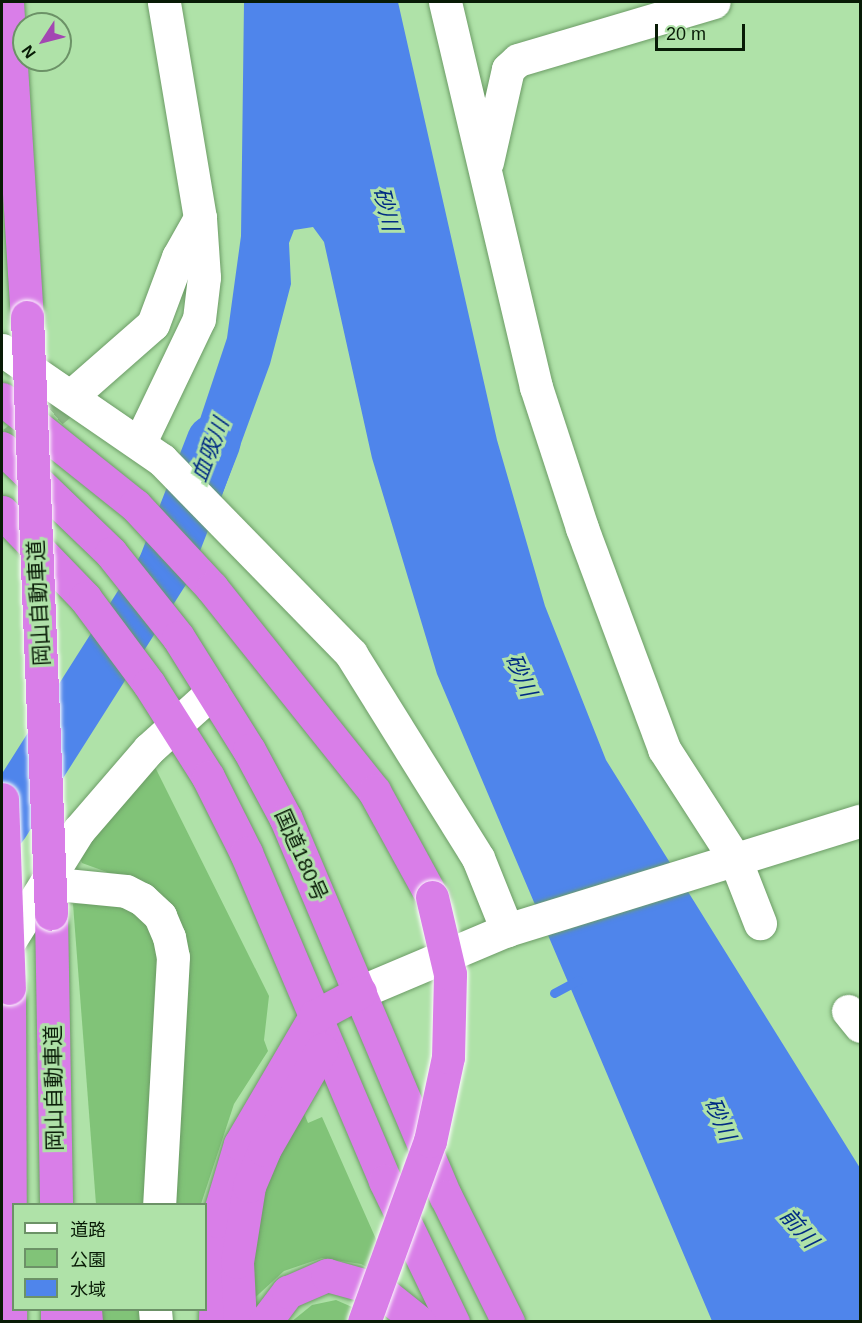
<!DOCTYPE html>
<meta charset="utf-8">
<style>
body{margin:0}
#map{position:relative;width:862px;height:1323px;overflow:hidden;background:#afe2a8;font-family:Helvetica,"Noto Sans JP",sans-serif}
div>[style]{position:absolute}
[style*='--x']{left:calc(var(--x)*1px);top:calc(var(--y)*1px);width:calc(var(--w)*1px);rotate:calc(var(--a)*1deg)}
.green>*{inset:0;background:#81c378}
.water>*{inset:0;background:#4f85eb}
.stream>*{height:9px;margin:-4.5px;padding:0 4.5px;transform-origin:4.5px;border-radius:4.5px;background:#4f85eb}
.river>*{height:54px;margin:-27px;padding:0 27px;transform-origin:27px;border-radius:27px;background:#4f85eb}
.minor-tunnel>*{height:33px;margin-top:-16.5px;transform-origin:0;background:repeating-linear-gradient(90deg,#8eba88 0 33px,transparent 0 49px)}
.roads{filter:drop-shadow(0 0 2px #6c9c66) drop-shadow(0 0 2px #6c9c66)}
.minor>*{height:33px;margin:-16.5px;padding:0 16.5px;transform-origin:16.5px;border-radius:16.5px;background:#fff}
.highway>*{height:33px;margin:-16.5px;padding:0 16.5px;transform-origin:16.5px;border-radius:16.5px;background:#d97ee8}
.bridges{filter:drop-shadow(0 0 2px #fff) drop-shadow(0 0 2px #fff)}
.highway-bridge>*{height:33px;margin:-16.5px;padding:0 16.5px;transform-origin:16.5px;border-radius:16.5px;background:#d97ee8}
span{translate:-50% -50%;white-space:nowrap;text-align:center;line-height:1.15;-webkit-text-stroke:6px #afe2a8;paint-order:stroke}
.street-label{font-size:21px;color:#081b06}
.water-label{font-size:22px;color:#002b83;font-style:italic}
.frame{position:absolute;inset:0;border:3px solid #081b06;pointer-events:none}
.legend{position:absolute;left:12px;top:1203px;width:195px;height:108px;box-sizing:border-box;background:#afe2a8;border:2px solid #6c9267;margin:0;padding:8px 10px;list-style:none;font-size:18px;color:#081b06}
.legend li{display:flex;align-items:center;gap:12px;height:30px}
.legend b{width:30px;border:2px solid #6c9267}
.north{position:absolute;left:12px;top:12px;width:60px;height:60px;box-sizing:border-box;background:#afe2a8;border:2px solid #6c9267;border-radius:50%;rotate:234deg;font-size:16px;font-weight:700;line-height:24px;text-align:center;color:#081b06}
.north::after{content:'';display:block;margin:auto;width:21px;height:27px;background:#a347b2;clip-path:polygon(50% 0,100% 100%,50% 72%,0 100%)}
.scale{position:absolute;left:655px;top:24px;width:90px;height:27px;box-sizing:border-box;border:3px solid #081b06;border-top:0;padding-left:8px;font-size:18px;line-height:21px;white-space:nowrap;color:#081b06;-webkit-text-stroke:4px #afe2a8;paint-order:stroke}
</style>
<div id="map">
<div class="green">
<div style="clip-path:polygon(152px 761px,269px 996px,264px 1040px,268px 1051px,234px 1104px,201px 1204px,172px 1204px,181px 1086px,148px 887px,82px 863px,78px 853px)"></div>
<div style="clip-path:polygon(119px 902px,133px 905px,160px 938px,146px 1204px,96px 1204px,73px 904px)"></div>
<div style="clip-path:polygon(301px 1106px,308px 1123px,322px 1117px,395px 1282px,361px 1264px,322px 1258px,284px 1271px,247px 1305px,247px 1276px,267px 1176px)"></div>
<div style="clip-path:polygon(336px 1300px,352px 1307px,348px 1321px,291px 1322px,312px 1305px)"></div>
<div style="clip-path:polygon(102px 1310px,144px 1310px,145px 1321px,102px 1321px)"></div>
</div>
<div class="water">
<div style="clip-path:polygon(244px 2px,398px 2px,497px 440px,545px 606px,606px 760px,860px 1168px,860px 1321px,712px 1321px,437px 674px,372px 458px,324px 242px,313px 227px,294px 230px,289px 243px,291px 284px,270px 364px,221px 498px,186px 461px,227px 338px,241px 236px)"></div>
</div>
<div class="stream">
<div style="--x:554;--y:993;--w:27;--a:-28"></div>
</div>
<div class="river">
<div style="--x:2;--y:824;--w:302;--a:-57.6"></div>
<div style="--x:164;--y:569;--w:137;--a:-68.7"></div>
</div>
<div class="minor-tunnel">
<div style="--x:14;--y:442;--w:84;--a:-39.2"></div>
</div>
<div class="roads">
<div class="minor">
<div style="--x:445;--y:2;--w:396;--a:76.7"></div>
<div style="--x:536;--y:387;--w:148;--a:71.9"></div>
<div style="--x:582;--y:528;--w:236;--a:69.6"></div>
<div style="--x:664;--y:749;--w:131;--a:57.2"></div>
<div style="--x:735;--y:859;--w:69;--a:68.7"></div>
<div style="--x:487;--y:162;--w:95;--a:-77.3"></div>
<div style="--x:508;--y:69;--w:13;--a:-42"></div>
<div style="--x:518;--y:60;--w:204;--a:-16.5"></div>
<div style="--x:2;--y:350;--w:194;--a:34.5"></div>
<div style="--x:162;--y:460;--w:271;--a:45.7"></div>
<div style="--x:351;--y:654;--w:240;--a:58.1"></div>
<div style="--x:478;--y:858;--w:78;--a:68.1"></div>
<div style="--x:79;--y:389;--w:98;--a:-41.3"></div>
<div style="--x:153;--y:324;--w:72;--a:-69.5"></div>
<div style="--x:178;--y:257;--w:45;--a:-60.6"></div>
<div style="--x:140;--y:442;--w:136;--a:-64.4"></div>
<div style="--x:199;--y:319;--w:42;--a:-83.2"></div>
<div style="--x:204;--y:277;--w:59;--a:-93.9"></div>
<div style="--x:200;--y:218;--w:219;--a:-99.5"></div>
<div style="--x:46;--y:883;--w:80;--a:5.7"></div>
<div style="--x:126;--y:891;--w:18;--a:27"></div>
<div style="--x:142;--y:899;--w:25;--a:43"></div>
<div style="--x:160;--y:916;--w:23;--a:67"></div>
<div style="--x:169;--y:937;--w:20;--a:79"></div>
<div style="--x:173;--y:957;--w:247;--a:93.2"></div>
<div style="--x:2;--y:953;--w:145;--a:-58"></div>
<div style="--x:79;--y:830;--w:107;--a:-49.2"></div>
<div style="--x:149;--y:749;--w:85;--a:-42.1"></div>
<div style="--x:360;--y:992;--w:160;--a:-22.9"></div>
<div style="--x:507;--y:930;--w:369;--a:-17.2"></div>
<div style="--x:848;--y:1011;--w:19;--a:51"></div>
<div style="--x:155;--y:1310;--w:12;--a:85"></div>
</div>
<div class="highway">
<div style="--x:7;--y:2;--w:316;--a:86.4"></div>
<div style="--x:2;--y:399;--w:170;--a:38.6"></div>
<div style="--x:135;--y:505;--w:113;--a:47.1"></div>
<div style="--x:212;--y:588;--w:260;--a:51.4"></div>
<div style="--x:374;--y:791;--w:121;--a:61.3"></div>
<div style="--x:2;--y:448;--w:151;--a:43.9"></div>
<div style="--x:111;--y:553;--w:107;--a:51.4"></div>
<div style="--x:178;--y:637;--w:133;--a:57.9"></div>
<div style="--x:249;--y:750;--w:78;--a:61.8"></div>
<div style="--x:286;--y:819;--w:410;--a:67.1"></div>
<div style="--x:446;--y:1197;--w:140;--a:63.6"></div>
<div style="--x:2;--y:512;--w:120;--a:46"></div>
<div style="--x:85;--y:598;--w:107;--a:53.3"></div>
<div style="--x:149;--y:684;--w:110;--a:57.6"></div>
<div style="--x:208;--y:777;--w:85;--a:63.4"></div>
<div style="--x:246;--y:853;--w:356;--a:67"></div>
<div style="--x:385;--y:1181;--w:157;--a:64.3"></div>
<div style="--x:51;--y:914;--w:290;--a:89"></div>
<div style="--x:9;--y:988;--w:334;--a:89.8"></div>
<div style="--x:57;--y:1310;--w:12;--a:90"></div>
<div style="--x:85;--y:1310;--w:12;--a:85"></div>
<div style="--x:215;--y:1322;--w:101;--a:-88.9"></div>
<div style="--x:217;--y:1221;--w:80;--a:-73.4"></div>
<div style="--x:240;--y:1144;--w:148;--a:-59.6"></div>
<div style="--x:315;--y:1016;--w:51;--a:-28.1"></div>
<div style="--x:240;--y:1322;--w:60;--a:-92.9"></div>
<div style="--x:237;--y:1262;--w:77;--a:-81"></div>
<div style="--x:249;--y:1186;--w:39;--a:-67"></div>
<div style="--x:264;--y:1150;--w:116;--a:-60.1"></div>
<div style="--x:265;--y:1322;--w:38;--a:-53"></div>
<div style="--x:288;--y:1292;--w:43;--a:-23.6"></div>
<div style="--x:327;--y:1275;--w:53;--a:15.4"></div>
<div style="--x:378;--y:1289;--w:53;--a:38.8"></div>
</div>
</div>
<div class="bridges">
<div class="highway-bridge">
<div style="--x:27;--y:317;--w:597;--a:87.7"></div>
<div style="--x:2;--y:799;--w:189;--a:87.9"></div>
<div style="--x:364;--y:1322;--w:193;--a:-70"></div>
<div style="--x:430;--y:1141;--w:86;--a:-77.9"></div>
<div style="--x:448;--y:1057;--w:83;--a:-88.6"></div>
<div style="--x:450;--y:974;--w:79;--a:-103.2"></div>
</div>
</div>
<div class="street-label">
<span style="left:39px;top:603px;rotate:-93deg">岡山自動車道</span>
<span style="left:301px;top:855px;rotate:66deg">国道180号</span>
<span style="left:54px;top:1088px;rotate:-91deg">岡山自動車道</span>
</div>
<div class="water-label">
<span style="left:386px;top:209px;rotate:76deg">砂川</span>
<span style="left:210px;top:450px;rotate:-69deg">血吸川</span>
<span style="left:521px;top:675px;rotate:66deg">砂川</span>
<span style="left:720px;top:1119px;rotate:66deg">砂川</span>
<span style="left:799px;top:1228px;rotate:49deg">前川</span>
</div>
<div class="frame"></div>
<ul class="legend">
<li><b style="height:8px;background:#fff"></b>道路</li>
<li><b style="height:16px;background:#81c378"></b>公園</li>
<li><b style="height:16px;background:#4f85eb"></b>水域</li>
</ul>
<div class="north">N</div>
<div class="scale">20 m</div>
</div>
